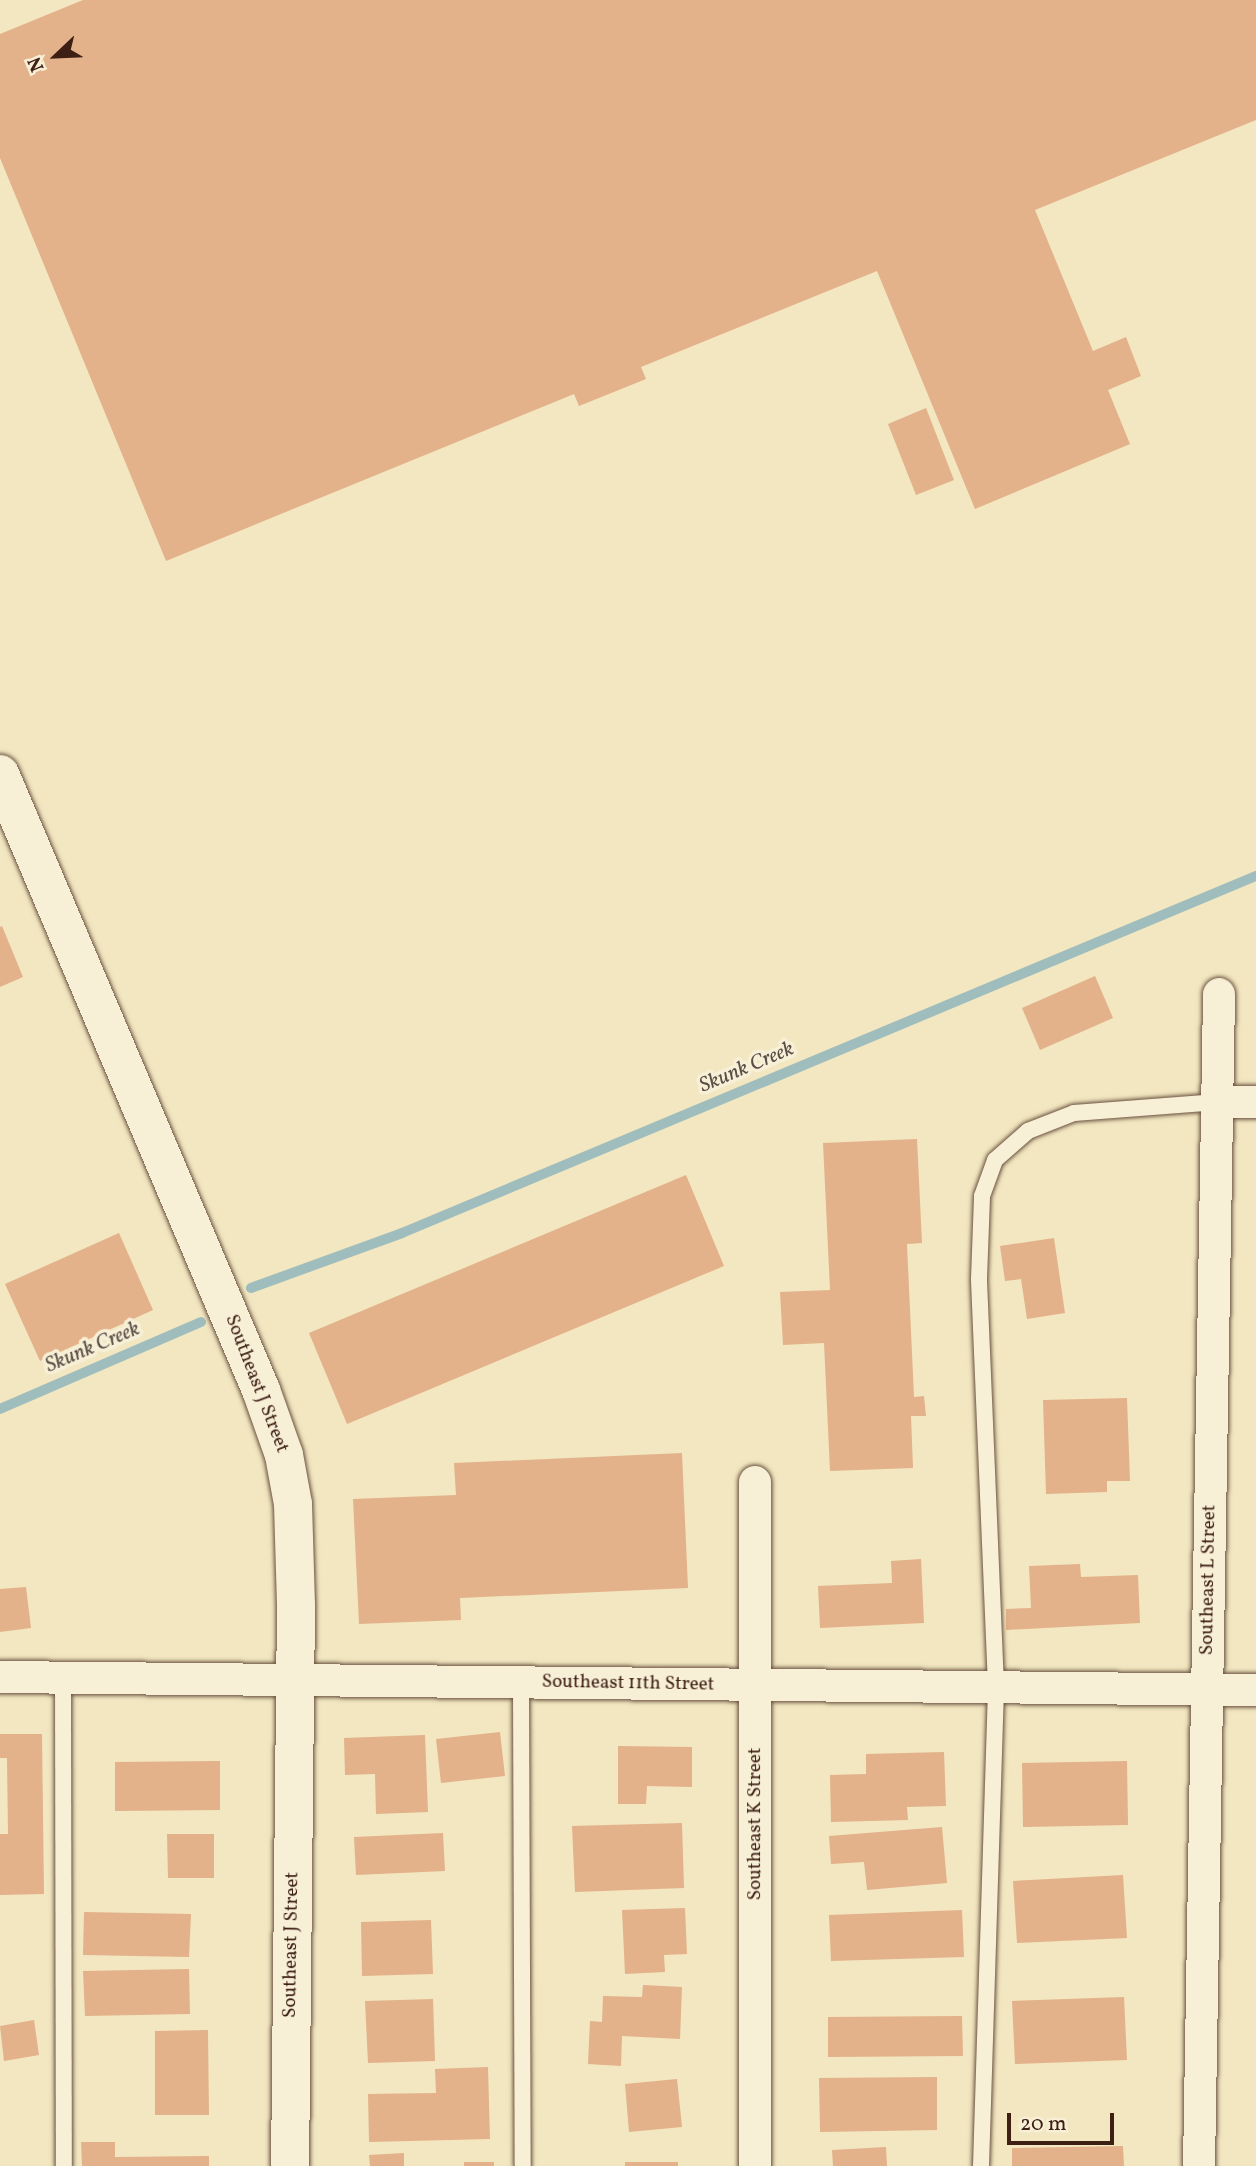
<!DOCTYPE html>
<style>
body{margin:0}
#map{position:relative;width:1256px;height:2166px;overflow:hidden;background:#f2e7c0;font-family:Vollkorn,serif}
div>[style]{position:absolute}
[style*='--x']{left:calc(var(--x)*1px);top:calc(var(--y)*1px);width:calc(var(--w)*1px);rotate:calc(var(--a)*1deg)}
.stream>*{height:10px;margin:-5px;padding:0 5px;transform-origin:5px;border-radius:5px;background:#a0bdbd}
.building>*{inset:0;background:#e3b18a}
.roads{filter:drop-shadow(0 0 2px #6a513f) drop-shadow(0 0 2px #6a513f)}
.service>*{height:16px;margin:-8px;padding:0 8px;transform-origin:8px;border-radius:8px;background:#f7efd6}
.minor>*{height:32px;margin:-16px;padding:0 16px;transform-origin:16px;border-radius:16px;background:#f7efd6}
.tertiary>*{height:38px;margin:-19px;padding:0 19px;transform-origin:19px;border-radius:19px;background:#f7efd6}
span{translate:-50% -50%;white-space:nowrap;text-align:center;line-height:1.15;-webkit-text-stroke:7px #f7efd6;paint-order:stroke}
.street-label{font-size:19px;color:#3d1f14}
.water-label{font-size:21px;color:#5b4e47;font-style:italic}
.north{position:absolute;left:21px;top:21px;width:70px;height:70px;-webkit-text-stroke:5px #f7efd6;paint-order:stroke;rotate:247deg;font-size:19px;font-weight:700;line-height:28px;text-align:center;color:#3d1f14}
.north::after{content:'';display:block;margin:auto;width:24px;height:32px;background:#3d1f14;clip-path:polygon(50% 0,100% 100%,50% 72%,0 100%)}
.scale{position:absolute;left:1007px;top:2113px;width:107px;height:32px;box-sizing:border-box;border:4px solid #3d1f14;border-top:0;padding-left:9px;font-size:21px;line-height:24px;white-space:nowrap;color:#3d1f14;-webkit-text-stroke:5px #f7efd6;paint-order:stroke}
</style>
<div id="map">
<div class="stream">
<div style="--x:251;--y:1288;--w:161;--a:-20"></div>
<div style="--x:402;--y:1233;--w:926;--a:-22.69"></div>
<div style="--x:0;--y:1409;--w:219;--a:-23.4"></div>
</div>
<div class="building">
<div style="clip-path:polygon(83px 0,1256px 0,1256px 120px,1035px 210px,1093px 351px,1126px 337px,1141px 376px,1108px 390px,1130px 444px,975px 509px,877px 271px,641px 367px,646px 379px,579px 406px,574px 394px,166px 561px,0 158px,0 34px)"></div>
<div style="clip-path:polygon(926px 408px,954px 480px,916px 495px,888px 424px)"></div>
<div style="clip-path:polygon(2px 926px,23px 977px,0 987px,0 927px)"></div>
<div style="clip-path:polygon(1095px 976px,1113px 1018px,1040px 1050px,1022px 1008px)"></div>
<div style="clip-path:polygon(917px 1139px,922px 1243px,907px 1244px,914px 1397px,924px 1396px,926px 1416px,911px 1416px,913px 1468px,830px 1471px,824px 1343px,783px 1345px,780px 1292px,830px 1290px,823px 1143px)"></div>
<div style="clip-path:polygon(686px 1175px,724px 1266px,347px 1424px,309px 1333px)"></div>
<div style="clip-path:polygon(119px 1233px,153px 1310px,40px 1361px,5px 1284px)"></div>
<div style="clip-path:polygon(1054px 1238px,1065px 1313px,1027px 1319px,1021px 1279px,1005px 1281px,1000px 1246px)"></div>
<div style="clip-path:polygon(1127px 1398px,1130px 1481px,1107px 1481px,1107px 1492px,1046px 1494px,1043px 1400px)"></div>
<div style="clip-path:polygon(682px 1453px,688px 1588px,460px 1598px,461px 1620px,359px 1624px,353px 1499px,456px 1495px,454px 1463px)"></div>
<div style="clip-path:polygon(921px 1559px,924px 1623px,820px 1628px,818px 1586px,892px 1583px,891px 1561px)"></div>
<div style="clip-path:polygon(1080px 1564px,1081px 1577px,1138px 1575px,1140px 1623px,1006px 1630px,1006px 1609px,1031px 1608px,1029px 1566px)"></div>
<div style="clip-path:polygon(26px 1587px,31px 1628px,0 1632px,0 1589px)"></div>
<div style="clip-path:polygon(500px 1732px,505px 1776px,441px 1783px,436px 1739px)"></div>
<div style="clip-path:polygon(0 1734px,42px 1734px,44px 1894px,0 1895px,0 1834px,8px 1834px,7px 1758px,0 1758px)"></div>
<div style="clip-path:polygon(425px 1735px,428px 1812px,376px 1814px,375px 1774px,345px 1775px,344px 1738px)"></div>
<div style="clip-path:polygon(618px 1746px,692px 1747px,692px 1787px,647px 1786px,646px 1804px,618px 1804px)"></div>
<div style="clip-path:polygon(944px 1752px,946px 1806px,907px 1807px,908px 1820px,831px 1822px,830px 1775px,866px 1774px,866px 1754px)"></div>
<div style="clip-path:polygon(220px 1761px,220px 1810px,115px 1811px,115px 1762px)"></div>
<div style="clip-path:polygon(1127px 1761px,1128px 1825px,1023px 1827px,1022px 1763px)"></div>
<div style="clip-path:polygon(682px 1823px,684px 1888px,575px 1892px,572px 1826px)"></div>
<div style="clip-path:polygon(942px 1827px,947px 1883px,867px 1890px,864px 1862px,831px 1864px,829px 1836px)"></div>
<div style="clip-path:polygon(443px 1833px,445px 1871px,356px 1875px,354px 1837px)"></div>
<div style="clip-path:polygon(167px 1834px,214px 1834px,214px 1878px,168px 1878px)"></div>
<div style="clip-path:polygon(1123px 1875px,1127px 1938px,1017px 1943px,1013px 1881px)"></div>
<div style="clip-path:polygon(685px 1908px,687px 1954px,664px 1955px,665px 1972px,625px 1974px,622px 1910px)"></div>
<div style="clip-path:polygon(962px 1910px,964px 1957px,831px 1961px,829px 1915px)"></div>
<div style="clip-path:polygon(84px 1912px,191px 1914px,189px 1957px,83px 1955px)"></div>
<div style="clip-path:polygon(431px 1920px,433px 1974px,362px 1976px,361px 1922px)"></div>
<div style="clip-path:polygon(189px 1969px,190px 2014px,85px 2016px,83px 1971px)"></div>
<div style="clip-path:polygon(643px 1985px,682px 1987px,680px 2039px,622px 2036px,621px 2066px,588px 2064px,590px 2021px,602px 2022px,603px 1996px,642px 1997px)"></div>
<div style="clip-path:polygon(1124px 1997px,1127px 2060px,1015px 2064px,1012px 2001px)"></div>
<div style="clip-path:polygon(433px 1999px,435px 2061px,368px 2063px,365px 2001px)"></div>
<div style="clip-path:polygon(962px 2016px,963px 2056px,828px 2057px,828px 2017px)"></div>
<div style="clip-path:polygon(34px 2020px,39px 2055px,4px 2061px,0 2026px)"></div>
<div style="clip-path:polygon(208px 2030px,209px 2115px,155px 2115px,155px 2031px)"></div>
<div style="clip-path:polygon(488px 2067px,490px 2139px,369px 2142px,368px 2094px,436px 2093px,435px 2069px)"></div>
<div style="clip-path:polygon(937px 2077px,937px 2130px,820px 2132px,819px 2078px)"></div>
<div style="clip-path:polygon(677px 2079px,682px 2127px,629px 2132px,625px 2084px)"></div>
<div style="clip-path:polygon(81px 2142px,115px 2142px,115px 2157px,209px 2156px,209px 2166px,82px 2166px)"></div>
<div style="clip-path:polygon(1123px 2146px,1124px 2166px,1012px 2166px,1012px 2148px)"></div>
<div style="clip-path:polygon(886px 2147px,887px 2166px,833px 2166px,832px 2150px)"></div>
<div style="clip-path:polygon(404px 2153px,404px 2166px,370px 2166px,369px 2155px)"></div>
<div style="clip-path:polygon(464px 2162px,494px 2162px,494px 2166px,464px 2166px)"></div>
<div style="clip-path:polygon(625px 2162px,678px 2162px,678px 2166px,625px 2166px)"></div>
</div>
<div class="roads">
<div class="service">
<div style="--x:63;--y:1677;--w:489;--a:89.9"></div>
<div style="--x:521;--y:1683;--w:483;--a:89.8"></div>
<div style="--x:981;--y:2166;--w:480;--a:-88.2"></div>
<div style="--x:996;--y:1686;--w:407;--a:-92.4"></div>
<div style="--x:979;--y:1279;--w:83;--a:-87.9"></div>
<div style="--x:982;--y:1196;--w:38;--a:-70"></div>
<div style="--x:995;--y:1160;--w:44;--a:-41.3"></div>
<div style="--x:1028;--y:1131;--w:49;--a:-21.4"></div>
<div style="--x:1074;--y:1113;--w:144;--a:-4.4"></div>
</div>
<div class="minor">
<div style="--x:1218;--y:1102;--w:38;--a:0"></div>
<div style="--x:755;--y:1482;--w:684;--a:90"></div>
<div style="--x:0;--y:1677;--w:1256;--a:0.59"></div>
<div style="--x:1199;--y:2166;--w:1172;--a:-89.02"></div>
</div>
<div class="tertiary">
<div style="--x:0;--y:774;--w:669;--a:67.04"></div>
<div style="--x:261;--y:1390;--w:69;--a:70.5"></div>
<div style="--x:284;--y:1455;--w:50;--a:79.6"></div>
<div style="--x:293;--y:1504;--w:101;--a:88.3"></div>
<div style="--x:296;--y:1605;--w:561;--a:90.61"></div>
</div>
</div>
<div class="street-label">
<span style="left:256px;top:1384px;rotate:69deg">Southeast J Street</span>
<span style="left:1209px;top:1580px;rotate:-89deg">Southeast L Street</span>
<span style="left:628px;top:1684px;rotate:1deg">Southeast 11th Street</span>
<span style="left:756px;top:1824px;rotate:-90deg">Southeast K Street</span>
<span style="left:292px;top:1945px;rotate:-89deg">Southeast J Street</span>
</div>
<div class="water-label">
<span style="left:747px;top:1068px;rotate:-23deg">Skunk Creek</span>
<span style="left:93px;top:1348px;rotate:-23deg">Skunk Creek</span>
</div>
<div class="north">N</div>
<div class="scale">20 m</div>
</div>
